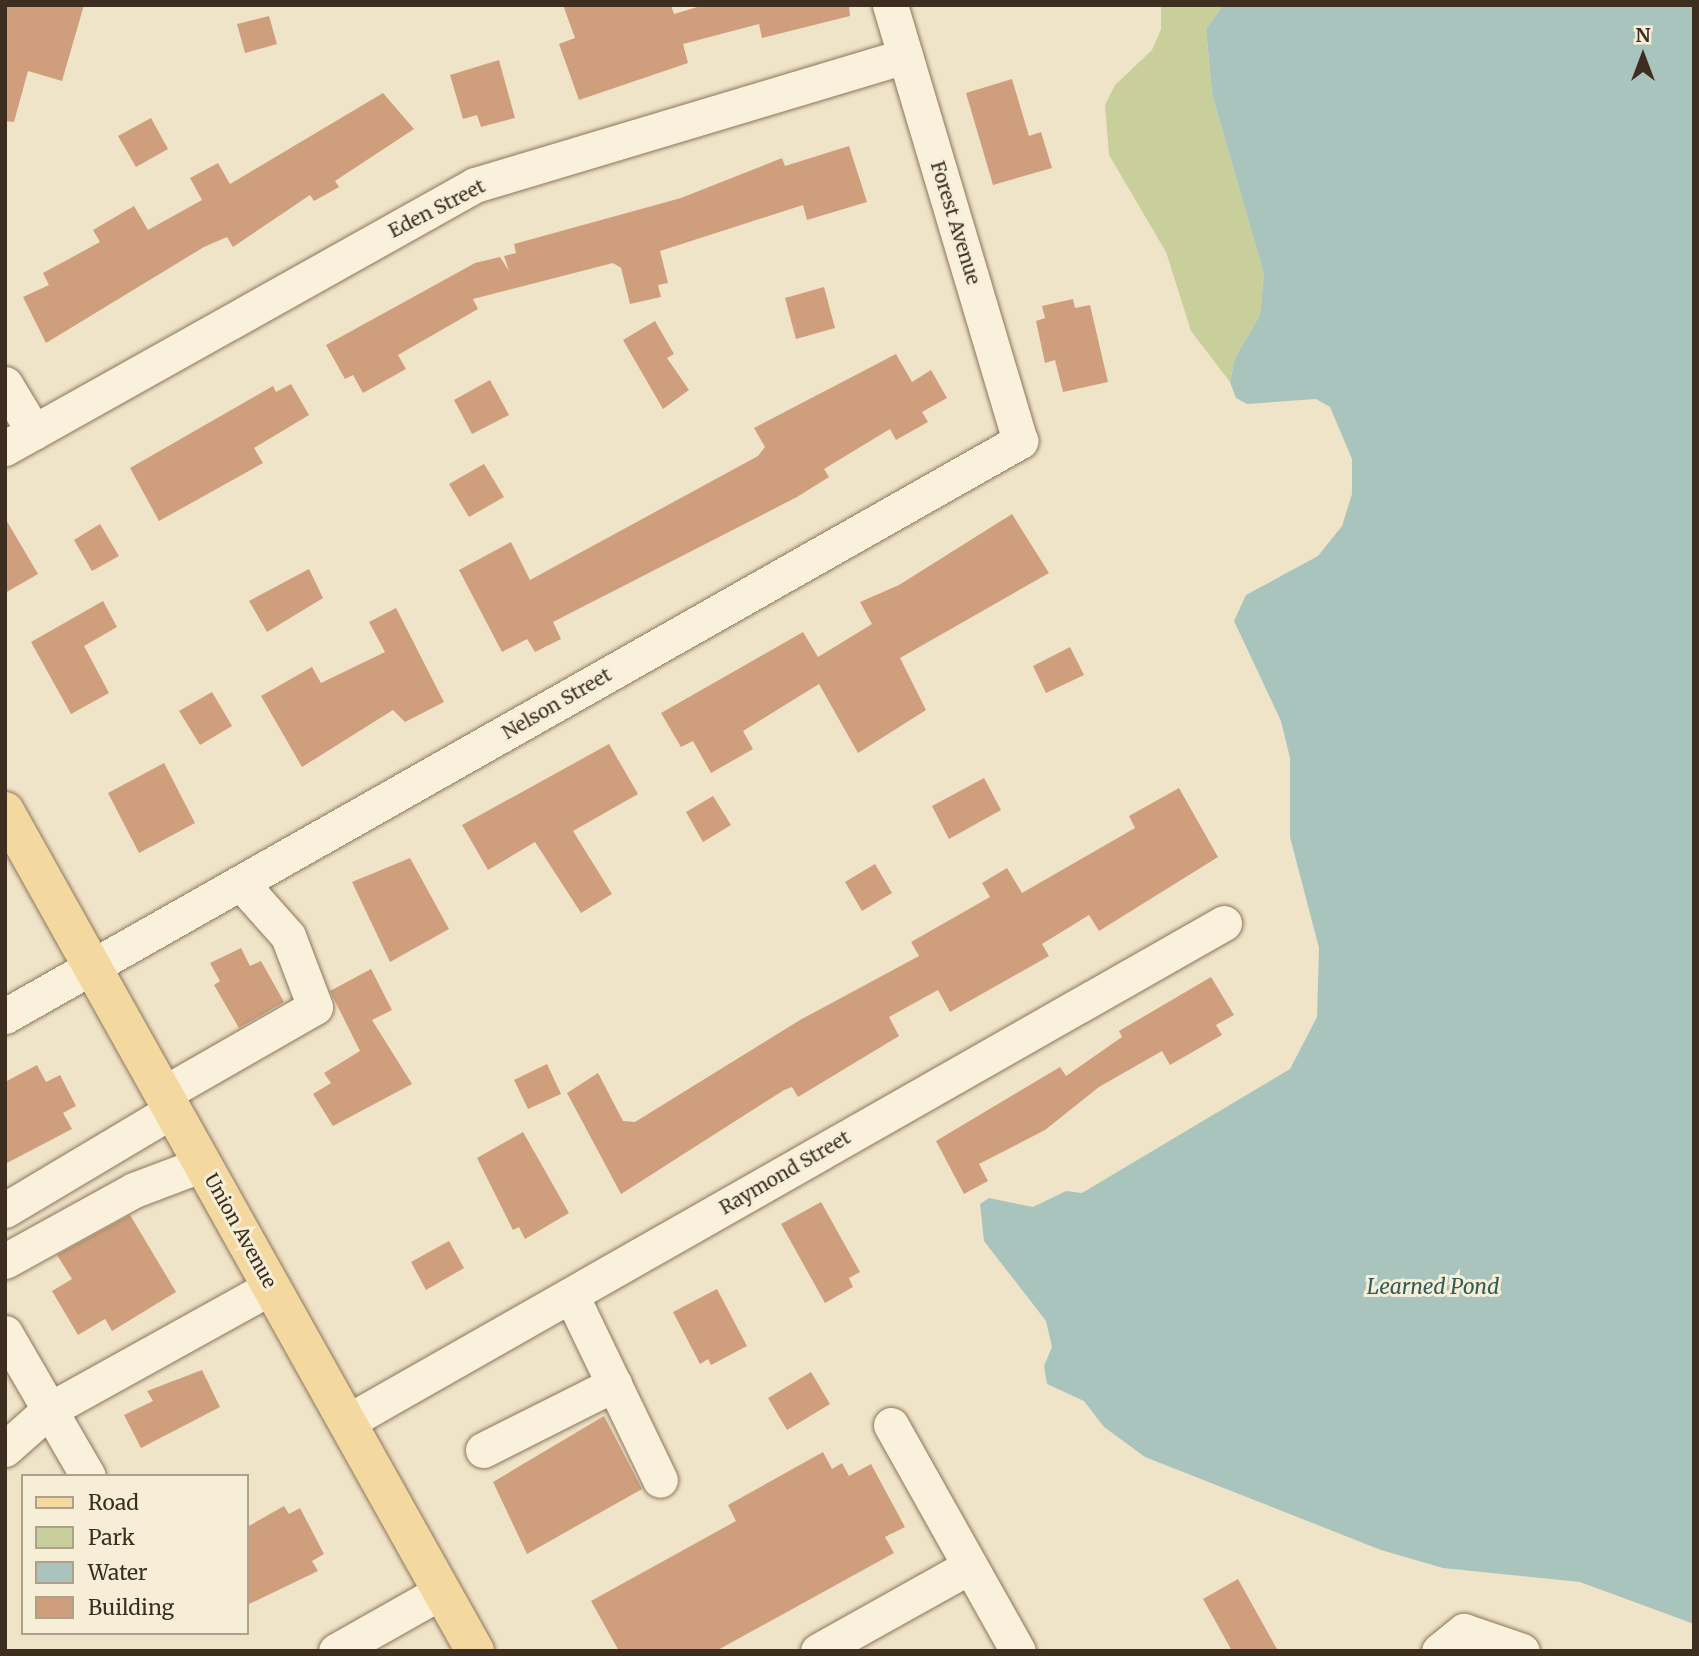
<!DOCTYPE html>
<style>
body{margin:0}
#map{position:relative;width:1699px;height:1656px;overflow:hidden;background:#f0e4c8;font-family:Merriweather,serif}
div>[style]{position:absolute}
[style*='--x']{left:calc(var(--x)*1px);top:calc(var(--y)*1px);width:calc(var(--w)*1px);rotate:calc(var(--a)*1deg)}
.green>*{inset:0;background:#c9cf9b}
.water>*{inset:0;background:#a9c4bc}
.building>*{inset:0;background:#cf9f7d}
.roads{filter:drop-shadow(0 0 2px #8d765c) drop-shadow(0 0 2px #8d765c)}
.minor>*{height:35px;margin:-17.5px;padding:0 17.5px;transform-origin:17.5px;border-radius:17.5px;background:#faf1dc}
.major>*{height:38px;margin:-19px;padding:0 19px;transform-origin:19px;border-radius:19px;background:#f3d9a0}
span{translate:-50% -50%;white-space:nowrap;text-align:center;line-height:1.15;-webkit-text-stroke:6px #f7eed8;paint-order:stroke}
.street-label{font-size:19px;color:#3d2e20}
.water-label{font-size:21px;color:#2f5d5a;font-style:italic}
.frame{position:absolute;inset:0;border:7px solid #3d2e20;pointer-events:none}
.legend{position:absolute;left:21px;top:1474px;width:228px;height:161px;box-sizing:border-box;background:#f7eed8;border:2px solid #ada18e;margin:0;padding:9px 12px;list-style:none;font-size:21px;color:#3d2e20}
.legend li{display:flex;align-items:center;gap:14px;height:35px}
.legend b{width:35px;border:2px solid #ada18e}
.north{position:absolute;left:1608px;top:21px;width:70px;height:70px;-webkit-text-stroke:5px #f7eed8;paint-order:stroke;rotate:0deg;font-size:19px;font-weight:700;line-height:28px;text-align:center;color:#3d2e20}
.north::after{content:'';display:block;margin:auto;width:24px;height:32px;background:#3d2e20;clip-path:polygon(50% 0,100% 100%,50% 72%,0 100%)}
</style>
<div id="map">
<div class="green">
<div style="clip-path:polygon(1161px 5px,1223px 5px,1206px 29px,1212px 94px,1264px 274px,1260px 315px,1235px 358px,1230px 382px,1191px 331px,1166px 252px,1109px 155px,1105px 105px,1115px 85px,1152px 50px,1161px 29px)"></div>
</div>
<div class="water">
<div style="clip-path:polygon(1223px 5px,1694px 5px,1694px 1624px,1580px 1582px,1443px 1568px,1381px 1550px,1145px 1457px,1104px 1427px,1084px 1401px,1047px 1384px,1044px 1366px,1052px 1347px,1046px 1321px,984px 1241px,980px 1204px,989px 1198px,1033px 1207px,1066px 1191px,1082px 1193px,1290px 1069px,1317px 1017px,1319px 948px,1290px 837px,1290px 758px,1281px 721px,1234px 621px,1246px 595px,1318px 556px,1342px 526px,1352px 494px,1352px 459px,1330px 407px,1316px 399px,1247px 404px,1236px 398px,1230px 382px,1235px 358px,1260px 315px,1264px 274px,1212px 94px,1206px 29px)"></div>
</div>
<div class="building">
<div style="clip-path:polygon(5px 5px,84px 5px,62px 81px,28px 71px,14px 122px,5px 121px)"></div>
<div style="clip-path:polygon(563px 5px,671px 5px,674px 14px,704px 5px,849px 5px,850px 16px,762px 38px,759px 24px,683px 44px,688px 63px,579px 100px,559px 44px,575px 38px)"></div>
<div style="clip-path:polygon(269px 16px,277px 44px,245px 53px,237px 24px)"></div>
<div style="clip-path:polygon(499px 60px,515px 118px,481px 127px,477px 115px,463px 119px,450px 75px)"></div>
<div style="clip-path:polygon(1012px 79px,1029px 136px,1041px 132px,1052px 168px,993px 185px,966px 93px)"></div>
<div style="clip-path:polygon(383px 93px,414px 129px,335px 181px,339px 187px,314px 201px,310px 195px,233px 247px,227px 237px,204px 247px,46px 343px,23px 297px,49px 285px,43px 273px,100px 242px,93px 230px,134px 206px,148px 230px,202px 200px,190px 178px,218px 163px,230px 184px)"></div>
<div style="clip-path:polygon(151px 118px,168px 149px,136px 167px,118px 136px)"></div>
<div style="clip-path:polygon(849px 146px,867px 202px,807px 220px,803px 205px,660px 251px,668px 283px,658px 285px,661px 297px,630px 304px,621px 268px,613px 263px,473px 299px,478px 309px,398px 355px,406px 369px,363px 393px,353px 375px,345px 379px,326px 345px,475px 263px,500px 257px,509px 271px,504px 256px,516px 253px,514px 244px,681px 198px,782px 158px,785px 166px)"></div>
<div style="clip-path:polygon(824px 287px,835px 328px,796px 339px,785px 298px)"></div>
<div style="clip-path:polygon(1073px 299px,1075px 308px,1090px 305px,1108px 382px,1063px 392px,1055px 360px,1045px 363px,1036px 321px,1045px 318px,1042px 306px)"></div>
<div style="clip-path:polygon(655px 321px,674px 354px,667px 358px,689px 390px,663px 409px,623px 340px)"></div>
<div style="clip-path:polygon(896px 354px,912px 382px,931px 370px,947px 398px,922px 412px,928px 422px,896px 440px,890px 429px,824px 469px,829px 477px,797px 497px,553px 622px,561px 639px,535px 652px,527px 639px,502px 652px,459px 570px,511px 542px,530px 580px,758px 456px,765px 447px,754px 428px)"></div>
<div style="clip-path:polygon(490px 380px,509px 415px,472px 434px,454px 400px)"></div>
<div style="clip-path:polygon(291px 384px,309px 415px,254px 448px,263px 463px,159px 521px,130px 468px,273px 386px,276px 392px)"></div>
<div style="clip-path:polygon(484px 464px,504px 497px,469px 517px,449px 484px)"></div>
<div style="clip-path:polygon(1012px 514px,1049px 573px,900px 658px,926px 710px,858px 753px,819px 684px,743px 731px,753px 749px,711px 773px,693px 741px,681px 747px,661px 713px,803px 632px,818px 657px,872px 624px,860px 602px,899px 585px)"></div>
<div style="clip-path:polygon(5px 518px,38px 574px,5px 593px)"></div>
<div style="clip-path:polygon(100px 524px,119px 556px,92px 571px,74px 540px)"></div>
<div style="clip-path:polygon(309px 569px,323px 598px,267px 632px,249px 601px)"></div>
<div style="clip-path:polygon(103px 601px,117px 627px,84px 646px,109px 693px,71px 714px,31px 642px)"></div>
<div style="clip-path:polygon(396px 608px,444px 702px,405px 722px,393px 710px,302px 767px,261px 696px,312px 667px,321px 683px,385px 652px,369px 622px)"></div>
<div style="clip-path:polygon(1070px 647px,1084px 675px,1046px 693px,1033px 666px)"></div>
<div style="clip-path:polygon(212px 692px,232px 726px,200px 745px,179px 711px)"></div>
<div style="clip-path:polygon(609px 744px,638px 794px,573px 831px,612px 894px,581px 913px,535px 842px,488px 870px,462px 825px)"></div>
<div style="clip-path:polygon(164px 763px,195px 823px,139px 853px,108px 793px)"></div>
<div style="clip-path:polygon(984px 778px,1001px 810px,949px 839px,932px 806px)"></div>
<div style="clip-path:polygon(1179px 788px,1218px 857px,1099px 931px,1089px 915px,1042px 944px,1049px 956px,950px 1012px,938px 990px,889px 1017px,899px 1036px,798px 1097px,792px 1087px,784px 1090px,621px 1194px,567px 1093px,598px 1073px,623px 1121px,635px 1122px,800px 1020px,919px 956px,911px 942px,990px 897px,982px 883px,1007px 868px,1022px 893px,1135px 828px,1129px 816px)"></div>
<div style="clip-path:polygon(713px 796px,731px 825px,703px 842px,686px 812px)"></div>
<div style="clip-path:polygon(410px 858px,449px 929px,390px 962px,352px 882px)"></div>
<div style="clip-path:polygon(875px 864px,892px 893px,862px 911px,845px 882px)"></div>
<div style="clip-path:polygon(241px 948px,250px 966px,261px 961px,284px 1002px,239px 1028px,214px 985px,220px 981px,210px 963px)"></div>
<div style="clip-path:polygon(371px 969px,392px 1010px,372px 1020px,412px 1084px,333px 1126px,313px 1094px,331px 1083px,324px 1073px,360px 1051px,330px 991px)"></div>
<div style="clip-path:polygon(1211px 977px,1234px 1015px,1216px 1025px,1222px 1035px,1170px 1065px,1162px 1051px,1099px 1087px,1045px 1130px,979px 1164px,988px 1181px,964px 1194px,936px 1141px,1060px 1067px,1066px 1076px,1122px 1037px,1119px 1031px)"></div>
<div style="clip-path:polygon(547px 1064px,561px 1094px,528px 1109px,514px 1080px)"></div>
<div style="clip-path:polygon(37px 1065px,46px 1082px,60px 1075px,76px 1106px,63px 1113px,72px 1129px,5px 1164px,5px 1082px)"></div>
<div style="clip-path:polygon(523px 1132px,569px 1213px,525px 1239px,519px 1227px,513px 1230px,477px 1158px)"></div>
<div style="clip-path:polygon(821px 1202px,860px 1272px,849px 1278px,853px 1287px,825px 1303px,781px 1224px)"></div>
<div style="clip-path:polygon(130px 1215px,176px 1292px,112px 1331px,105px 1319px,78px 1335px,52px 1291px,72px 1279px,57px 1255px)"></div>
<div style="clip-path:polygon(449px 1241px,464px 1268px,426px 1290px,411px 1262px)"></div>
<div style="clip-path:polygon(717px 1289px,747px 1346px,711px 1365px,708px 1359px,700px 1364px,673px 1312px)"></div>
<div style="clip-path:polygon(202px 1370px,220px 1407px,141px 1448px,124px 1415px,153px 1401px,147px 1391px)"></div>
<div style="clip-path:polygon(811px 1372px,830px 1404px,787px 1430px,768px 1398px)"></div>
<div style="clip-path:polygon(604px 1416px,642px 1489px,527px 1554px,493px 1482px)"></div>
<div style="clip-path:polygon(823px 1452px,832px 1469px,842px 1463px,849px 1476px,871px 1464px,905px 1527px,885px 1537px,894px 1553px,716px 1651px,619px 1651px,591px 1601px,736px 1521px,728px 1505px)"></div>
<div style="clip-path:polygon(284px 1506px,289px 1514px,300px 1508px,324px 1554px,312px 1561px,318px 1571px,247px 1605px,247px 1527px)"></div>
<div style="clip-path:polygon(1238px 1579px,1278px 1651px,1232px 1651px,1203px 1599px)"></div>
</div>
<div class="roads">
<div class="minor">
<div style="--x:5;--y:384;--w:56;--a:58.9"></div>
<div style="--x:5;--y:448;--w:539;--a:-29.23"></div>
<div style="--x:475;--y:185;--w:449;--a:-16.7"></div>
<div style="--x:5;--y:1016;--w:1167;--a:-29.53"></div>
<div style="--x:1020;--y:441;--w:455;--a:-106.6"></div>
<div style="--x:163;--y:1094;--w:175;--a:-29.8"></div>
<div style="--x:315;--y:1007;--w:76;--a:-110.8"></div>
<div style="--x:288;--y:936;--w:71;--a:-131.6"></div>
<div style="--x:5;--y:1210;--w:196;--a:-30.8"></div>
<div style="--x:5;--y:1261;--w:147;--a:-28.8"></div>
<div style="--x:134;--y:1190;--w:74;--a:-20.6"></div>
<div style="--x:571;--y:1295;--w:205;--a:64.3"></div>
<div style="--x:5;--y:1333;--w:165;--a:59.9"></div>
<div style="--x:347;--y:1422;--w:1009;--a:-29.64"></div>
<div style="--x:891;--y:1425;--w:259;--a:60.7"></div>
<div style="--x:5;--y:1449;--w:59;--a:-41.6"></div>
<div style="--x:49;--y:1410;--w:254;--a:-29"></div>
<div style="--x:483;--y:1450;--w:147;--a:-26.7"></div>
<div style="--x:336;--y:1651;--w:122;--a:-29.5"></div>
<div style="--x:818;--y:1651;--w:174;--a:-29.2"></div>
<div style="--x:1439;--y:1651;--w:32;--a:-39"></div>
<div style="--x:1464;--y:1631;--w:61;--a:19"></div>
</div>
<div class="major">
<div style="--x:5;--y:811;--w:963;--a:60.77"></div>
</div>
</div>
<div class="street-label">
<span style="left:437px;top:209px;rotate:-27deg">Eden Street</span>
<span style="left:955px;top:223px;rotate:73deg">Forest Avenue</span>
<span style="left:557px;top:704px;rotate:-30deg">Nelson Street</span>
<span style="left:785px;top:1173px;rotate:-30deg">Raymond Street</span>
<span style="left:240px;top:1231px;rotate:61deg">Union Avenue</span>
</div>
<div class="water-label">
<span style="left:1433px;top:1287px">Learned Pond</span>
</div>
<div class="frame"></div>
<ul class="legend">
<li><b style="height:9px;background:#f3d9a0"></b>Road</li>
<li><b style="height:19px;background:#c9cf9b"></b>Park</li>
<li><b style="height:19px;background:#a9c4bc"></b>Water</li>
<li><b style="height:19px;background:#cf9f7d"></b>Building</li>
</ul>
<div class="north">N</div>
</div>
